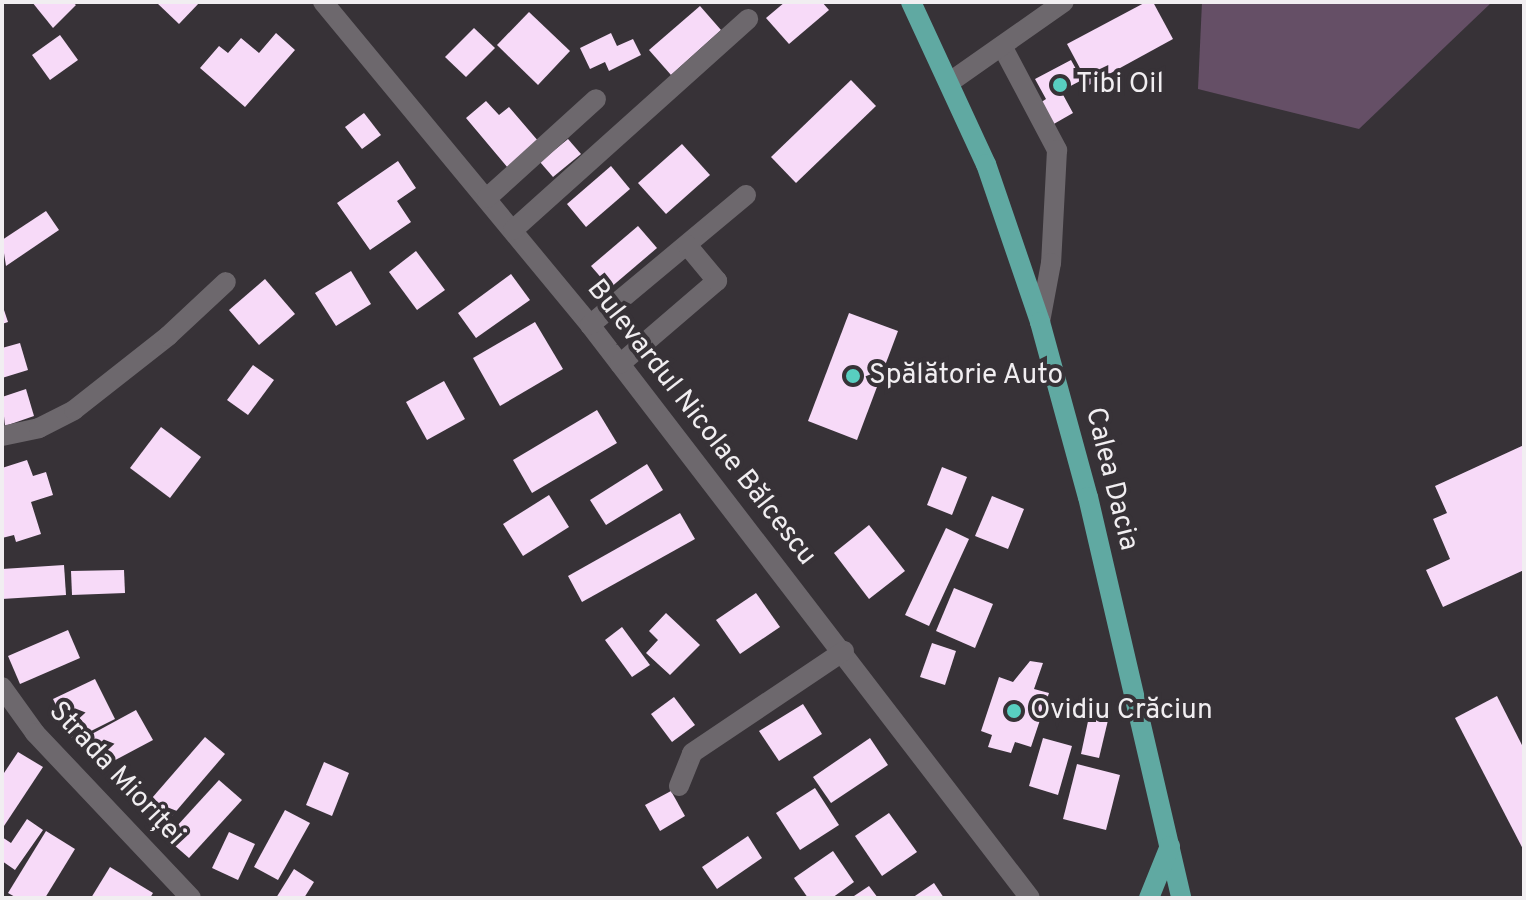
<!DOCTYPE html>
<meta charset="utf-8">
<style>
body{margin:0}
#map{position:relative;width:1526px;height:900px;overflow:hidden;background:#373237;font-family:Overpass,sans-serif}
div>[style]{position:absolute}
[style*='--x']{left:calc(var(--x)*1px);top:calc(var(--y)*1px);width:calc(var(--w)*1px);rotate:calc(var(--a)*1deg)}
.green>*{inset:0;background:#654f66}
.building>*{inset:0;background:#f7daf8}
.minor>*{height:20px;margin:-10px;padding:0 10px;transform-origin:10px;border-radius:10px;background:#6d686d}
.major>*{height:20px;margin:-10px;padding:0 10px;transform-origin:10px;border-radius:10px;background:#60a9a2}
.dots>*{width:22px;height:22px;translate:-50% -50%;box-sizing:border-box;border:4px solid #373237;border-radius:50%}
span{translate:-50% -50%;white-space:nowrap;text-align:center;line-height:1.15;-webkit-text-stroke:8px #373237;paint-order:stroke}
.poi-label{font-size:28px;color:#f1eef1}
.left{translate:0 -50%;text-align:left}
.street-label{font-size:28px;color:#f1eef1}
.frame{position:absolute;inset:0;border:4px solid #f1eef1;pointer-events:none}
</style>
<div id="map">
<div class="green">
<div style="clip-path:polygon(1202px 2px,1492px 2px,1359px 129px,1198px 89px)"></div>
</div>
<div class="building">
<div style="clip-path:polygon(32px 2px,72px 2px,76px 5px,53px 28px)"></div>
<div style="clip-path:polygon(156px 2px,200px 2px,179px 24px)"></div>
<div style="clip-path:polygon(785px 2px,822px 2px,829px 10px,789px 44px,766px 18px)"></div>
<div style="clip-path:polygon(1146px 2px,1153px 2px,1173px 39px,1089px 85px,1067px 44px)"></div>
<div style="clip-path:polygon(700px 6px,721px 30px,671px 75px,649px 50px)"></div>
<div style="clip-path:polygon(529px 12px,570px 51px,538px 85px,497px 45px)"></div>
<div style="clip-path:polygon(474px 28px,495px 48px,466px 77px,445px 57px)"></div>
<div style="clip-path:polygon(276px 33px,295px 50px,245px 107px,200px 68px,219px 46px,228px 53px,241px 38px,259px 53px)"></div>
<div style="clip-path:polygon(611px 33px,617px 46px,633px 39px,641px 55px,609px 71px,605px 62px,590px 69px,580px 48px)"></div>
<div style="clip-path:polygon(60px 35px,78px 60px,50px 80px,32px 55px)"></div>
<div style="clip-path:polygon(1071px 60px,1082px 80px,1061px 91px,1073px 113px,1052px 125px,1040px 103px,1046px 99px,1035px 79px)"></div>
<div style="clip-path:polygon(851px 80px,876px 106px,796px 183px,771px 157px)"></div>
<div style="clip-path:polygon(486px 101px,499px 115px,509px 107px,539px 142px,508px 168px,466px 118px)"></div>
<div style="clip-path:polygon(364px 113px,381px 135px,362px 149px,345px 127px)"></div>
<div style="clip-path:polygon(568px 139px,581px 154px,553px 177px,540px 162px)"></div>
<div style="clip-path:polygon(682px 144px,710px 175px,666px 214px,638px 183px)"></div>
<div style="clip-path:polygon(398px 161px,416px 188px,397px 201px,411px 222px,370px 250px,337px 203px)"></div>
<div style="clip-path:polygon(611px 166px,630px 189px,586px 227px,567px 204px)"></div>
<div style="clip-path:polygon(46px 211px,59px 230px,6px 266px,2px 240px)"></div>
<div style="clip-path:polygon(638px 226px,657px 248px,610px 288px,591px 266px)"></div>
<div style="clip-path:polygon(416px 251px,445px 290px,417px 310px,389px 272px)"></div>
<div style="clip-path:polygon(351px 271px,371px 304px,336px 326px,315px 293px)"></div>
<div style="clip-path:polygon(511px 274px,530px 300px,476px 338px,458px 313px)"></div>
<div style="clip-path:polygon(265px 279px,295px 314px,259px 345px,229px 310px)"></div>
<div style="clip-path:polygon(2px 304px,8px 322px,2px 324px)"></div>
<div style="clip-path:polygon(849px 313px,898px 331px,857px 440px,808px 421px)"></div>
<div style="clip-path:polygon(535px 322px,563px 369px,500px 406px,473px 358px)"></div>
<div style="clip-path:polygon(20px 343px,28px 370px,2px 378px,2px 348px)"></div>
<div style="clip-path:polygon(253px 365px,274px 380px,248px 415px,227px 400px)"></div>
<div style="clip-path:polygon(444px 381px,465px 419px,427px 440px,406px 402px)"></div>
<div style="clip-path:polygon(26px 389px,34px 416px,5px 426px,2px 397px)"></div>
<div style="clip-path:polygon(597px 410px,617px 443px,532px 493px,513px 460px)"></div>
<div style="clip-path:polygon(161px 427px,201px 457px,170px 498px,130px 468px)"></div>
<div style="clip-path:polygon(1524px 445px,1524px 570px,1443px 607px,1426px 570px,1450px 559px,1433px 519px,1447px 513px,1435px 486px)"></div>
<div style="clip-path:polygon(27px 460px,33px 476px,46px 472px,53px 495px,31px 502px,41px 534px,16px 542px,14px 535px,2px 538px,2px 468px)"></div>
<div style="clip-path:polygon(647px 464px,663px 490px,606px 525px,590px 500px)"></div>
<div style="clip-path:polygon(942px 467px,967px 477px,952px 515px,927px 505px)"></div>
<div style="clip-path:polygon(549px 495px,569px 527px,523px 556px,503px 524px)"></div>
<div style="clip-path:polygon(992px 496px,1024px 509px,1008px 549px,975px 536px)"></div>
<div style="clip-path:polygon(680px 513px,695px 539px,582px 602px,568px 576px)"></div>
<div style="clip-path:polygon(869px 525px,905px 571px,869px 599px,834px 553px)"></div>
<div style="clip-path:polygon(946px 528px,969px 539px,929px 626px,905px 615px)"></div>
<div style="clip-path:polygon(64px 565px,66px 595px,2px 599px,2px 569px)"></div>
<div style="clip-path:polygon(124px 570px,125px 593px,72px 595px,71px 571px)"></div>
<div style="clip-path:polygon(954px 588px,993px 604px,975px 648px,936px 631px)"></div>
<div style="clip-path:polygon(756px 593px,780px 627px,740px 654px,716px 620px)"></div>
<div style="clip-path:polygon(666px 613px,700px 645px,670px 675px,646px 653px,658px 640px,649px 631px)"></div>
<div style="clip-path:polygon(622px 627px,650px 665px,632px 677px,605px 640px)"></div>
<div style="clip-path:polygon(68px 630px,80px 658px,20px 684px,8px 656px)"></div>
<div style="clip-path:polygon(932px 643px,956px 651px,945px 685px,920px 677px)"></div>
<div style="clip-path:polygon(1030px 661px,1043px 663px,1034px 689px,1049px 693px,1031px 747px,1015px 742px,1011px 753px,988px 747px,992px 735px,981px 731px,999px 677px,1013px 682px)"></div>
<div style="clip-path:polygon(95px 679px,115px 719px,73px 740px,53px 699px)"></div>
<div style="clip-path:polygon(1497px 696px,1524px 749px,1524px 851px,1455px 718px)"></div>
<div style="clip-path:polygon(674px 697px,695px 725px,672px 742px,651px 714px)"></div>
<div style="clip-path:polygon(803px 704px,822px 734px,779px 761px,759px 731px)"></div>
<div style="clip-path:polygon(136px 710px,153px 740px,106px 765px,90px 735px)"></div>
<div style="clip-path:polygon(1090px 712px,1109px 716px,1099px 758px,1081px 754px)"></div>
<div style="clip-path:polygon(205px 737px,225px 754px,172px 816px,152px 798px)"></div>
<div style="clip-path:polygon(870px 738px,888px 765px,831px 803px,813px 777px)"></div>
<div style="clip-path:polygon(1043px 738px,1072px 746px,1058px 795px,1029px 786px)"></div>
<div style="clip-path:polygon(18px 752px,43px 767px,2px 829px,2px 776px)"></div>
<div style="clip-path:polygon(324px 762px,349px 773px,332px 816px,306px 805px)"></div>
<div style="clip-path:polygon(1077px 764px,1120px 775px,1106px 830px,1063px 819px)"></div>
<div style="clip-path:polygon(219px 780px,242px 800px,189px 858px,166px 838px)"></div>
<div style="clip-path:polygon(815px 788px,839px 825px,800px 850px,776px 813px)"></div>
<div style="clip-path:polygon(671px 791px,685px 816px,660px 831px,645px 805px)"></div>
<div style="clip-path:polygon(285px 810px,310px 823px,278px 880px,254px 867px)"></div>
<div style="clip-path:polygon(889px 813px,917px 852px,882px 876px,855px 836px)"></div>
<div style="clip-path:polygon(27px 819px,43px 830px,15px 870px,2px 861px,2px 837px,11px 843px)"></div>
<div style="clip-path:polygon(46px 831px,75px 849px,45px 898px,17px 898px,8px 893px)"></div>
<div style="clip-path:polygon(229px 832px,255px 844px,238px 880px,212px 868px)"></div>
<div style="clip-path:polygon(748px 836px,762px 858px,717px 889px,702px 867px)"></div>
<div style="clip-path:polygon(833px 851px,854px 882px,832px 898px,808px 898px,794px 878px)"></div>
<div style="clip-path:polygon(110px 867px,153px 893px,150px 898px,91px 898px)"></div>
<div style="clip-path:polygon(294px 869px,314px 882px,304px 898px,276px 898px)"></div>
<div style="clip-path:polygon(934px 883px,944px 898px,912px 898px)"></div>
<div style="clip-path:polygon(869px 886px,878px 898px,851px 898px)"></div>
</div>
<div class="minor">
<div style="--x:323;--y:2;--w:419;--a:50.4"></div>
<div style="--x:590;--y:325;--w:722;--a:52.48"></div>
<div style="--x:1002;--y:46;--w:118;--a:62.1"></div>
<div style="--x:1057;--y:150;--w:113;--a:93"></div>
<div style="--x:1051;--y:263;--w:60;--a:100.6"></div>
<div style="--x:950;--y:82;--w:139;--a:-35.1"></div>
<div style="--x:487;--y:198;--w:147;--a:-42.2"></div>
<div style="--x:513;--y:230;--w:316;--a:-41.9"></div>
<div style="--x:590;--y:325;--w:203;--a:-39.8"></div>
<div style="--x:620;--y:364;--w:128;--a:-40.6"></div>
<div style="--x:717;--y:281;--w:47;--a:-129.8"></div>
<div style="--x:2;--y:436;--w:38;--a:-12"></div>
<div style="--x:39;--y:428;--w:39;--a:-27"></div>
<div style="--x:74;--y:410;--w:120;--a:-38.2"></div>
<div style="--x:168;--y:336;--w:79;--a:-43"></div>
<div style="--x:2;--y:687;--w:57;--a:54.3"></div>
<div style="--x:35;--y:733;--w:227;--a:46.6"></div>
<div style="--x:679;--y:786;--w:35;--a:-68"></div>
<div style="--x:692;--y:753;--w:183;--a:-33.9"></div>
</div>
<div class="major">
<div style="--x:911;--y:2;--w:179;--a:65.2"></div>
<div style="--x:986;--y:164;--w:167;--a:71.1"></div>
<div style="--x:1040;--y:322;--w:181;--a:74.7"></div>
<div style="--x:1088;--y:497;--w:412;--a:76.9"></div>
<div style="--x:1149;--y:898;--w:56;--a:-68"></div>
</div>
<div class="dots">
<div style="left:1060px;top:85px;background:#58cec0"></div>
<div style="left:853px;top:376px;background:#58cec0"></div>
<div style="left:1014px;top:711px;background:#58cec0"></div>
</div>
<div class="poi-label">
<span class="left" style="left:1076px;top:85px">Tibi Oil</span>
<span class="left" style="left:869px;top:376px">Spălătorie Auto</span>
<span class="left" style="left:1030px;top:711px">Ovidiu Crăciun</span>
</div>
<div class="street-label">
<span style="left:701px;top:423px;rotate:52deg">Bulevardul Nicolae Bălcescu</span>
<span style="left:1111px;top:479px;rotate:76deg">Calea Dacia</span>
<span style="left:116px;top:774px;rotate:47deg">Strada Mioriței</span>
</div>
<div class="frame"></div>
</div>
